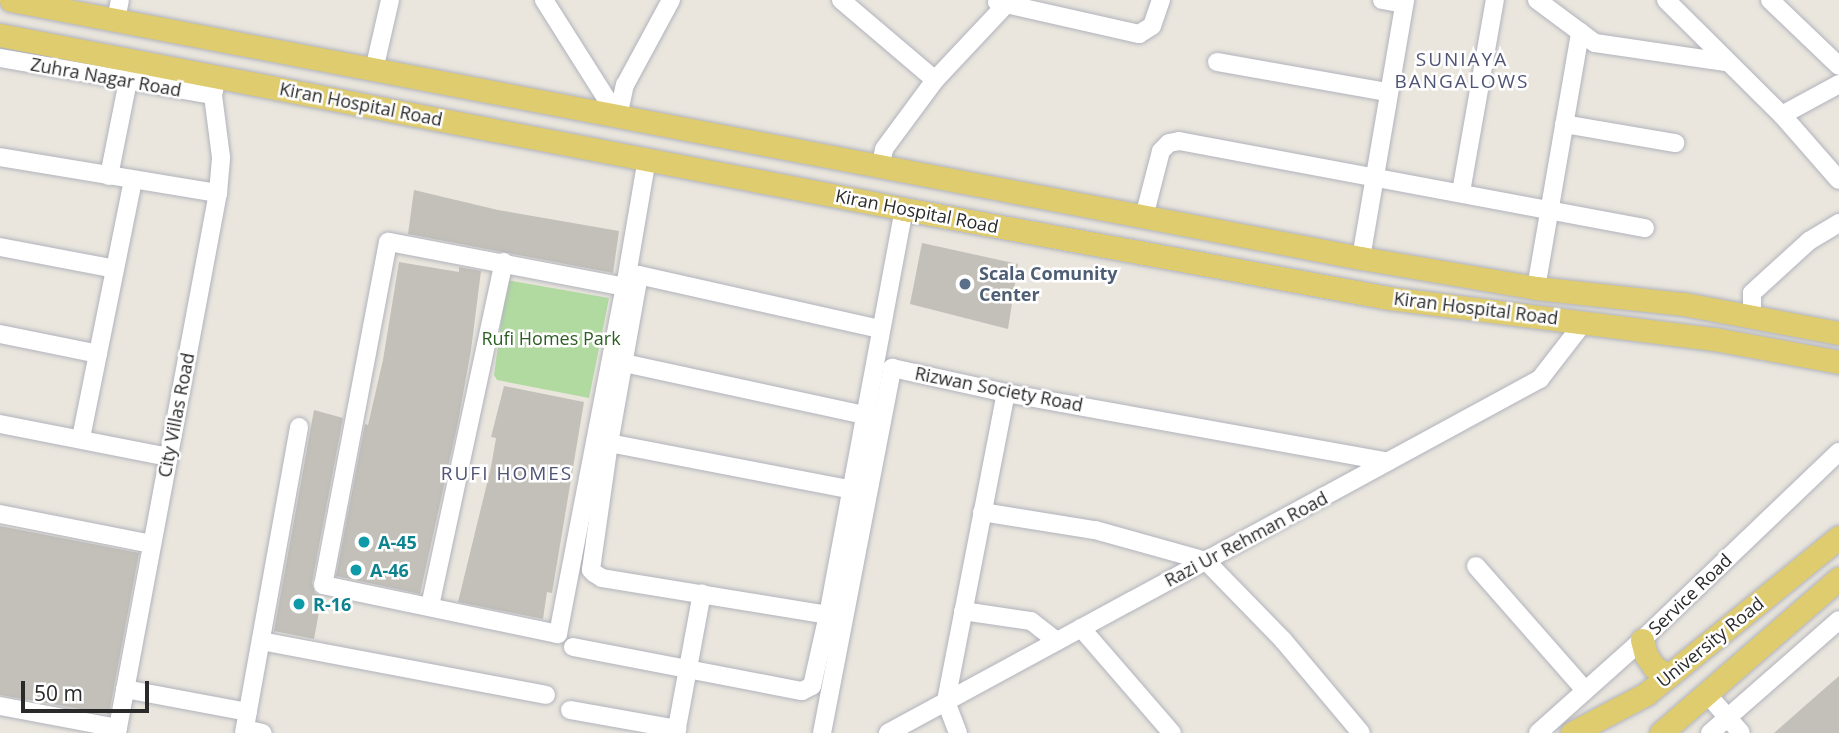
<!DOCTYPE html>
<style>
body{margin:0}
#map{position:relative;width:1839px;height:733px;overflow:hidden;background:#eae6de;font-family:"Open Sans",sans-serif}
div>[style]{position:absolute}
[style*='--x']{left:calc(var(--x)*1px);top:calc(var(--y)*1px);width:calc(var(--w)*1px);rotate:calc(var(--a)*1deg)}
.green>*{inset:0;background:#b1daa1}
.building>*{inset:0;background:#c3c0b9}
.roads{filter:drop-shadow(0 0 2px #b1b3bc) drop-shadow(0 0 2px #b1b3bc)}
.minor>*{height:18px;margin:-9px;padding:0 9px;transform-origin:9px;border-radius:9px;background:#fff}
.major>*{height:23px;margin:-11.5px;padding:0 11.5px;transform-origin:11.5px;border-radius:11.5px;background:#dfcc6e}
.dots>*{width:19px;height:19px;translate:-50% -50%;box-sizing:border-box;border:4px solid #fff;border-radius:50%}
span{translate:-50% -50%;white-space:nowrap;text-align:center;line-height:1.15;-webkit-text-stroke:5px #fff;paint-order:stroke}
.street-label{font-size:18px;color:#2a2a2a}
.service-label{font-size:18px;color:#4e5e75;font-weight:700}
.left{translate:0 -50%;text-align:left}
.park-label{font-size:18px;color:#2c5e23}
.culture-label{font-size:18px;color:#0d838f;font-weight:700}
.neighbourhood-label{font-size:19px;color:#505475;letter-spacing:2px}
.scale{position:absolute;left:21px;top:681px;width:128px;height:32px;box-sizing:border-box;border:4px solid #2a2a2a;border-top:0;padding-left:9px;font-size:21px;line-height:24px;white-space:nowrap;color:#2a2a2a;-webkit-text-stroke:5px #fff;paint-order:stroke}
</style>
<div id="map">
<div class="green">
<div style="clip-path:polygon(507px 280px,609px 298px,589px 398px,497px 380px,494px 375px)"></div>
</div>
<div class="building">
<div style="clip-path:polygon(414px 190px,498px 210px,619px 231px,613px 273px,408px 234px)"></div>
<div style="clip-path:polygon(922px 243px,1018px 264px,1008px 329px,910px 304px)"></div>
<div style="clip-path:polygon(399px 262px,459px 272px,459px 267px,481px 271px,471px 350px,458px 422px,420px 594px,336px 576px,365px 424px,368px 425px,383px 360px)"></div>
<div style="clip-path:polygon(504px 386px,584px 402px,552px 593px,547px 592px,543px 619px,458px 602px,491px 467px,496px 438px,491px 437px)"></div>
<div style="clip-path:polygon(314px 410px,343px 418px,312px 583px,315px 593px,322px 596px,314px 639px,274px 631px)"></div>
<div style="clip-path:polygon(0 526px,139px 553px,109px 714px,0 695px)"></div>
<div style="clip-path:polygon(1839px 676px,1839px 733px,1774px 733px,1824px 689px)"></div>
</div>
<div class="roads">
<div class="minor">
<div style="--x:544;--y:0;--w:138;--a:57.7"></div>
<div style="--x:841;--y:0;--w:123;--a:40.4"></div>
<div style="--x:1382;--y:0;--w:22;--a:10"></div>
<div style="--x:1537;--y:0;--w:72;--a:36.6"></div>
<div style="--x:1595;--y:43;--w:132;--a:8.3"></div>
<div style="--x:1666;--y:0;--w:163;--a:44.8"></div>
<div style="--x:1782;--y:115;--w:86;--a:48.8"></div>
<div style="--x:1770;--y:0;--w:95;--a:43.7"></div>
<div style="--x:997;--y:2;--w:146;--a:12.7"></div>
<div style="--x:1139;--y:34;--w:15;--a:-32"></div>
<div style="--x:1152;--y:26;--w:28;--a:-71"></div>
<div style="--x:116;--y:20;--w:20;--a:-79"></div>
<div style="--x:0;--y:58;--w:216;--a:9.9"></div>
<div style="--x:1217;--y:62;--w:174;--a:10"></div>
<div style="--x:374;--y:70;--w:72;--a:-77.1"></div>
<div style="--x:1782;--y:115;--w:65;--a:-28.5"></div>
<div style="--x:618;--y:117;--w:33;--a:-78"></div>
<div style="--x:625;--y:85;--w:97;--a:-61.6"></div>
<div style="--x:1564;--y:124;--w:113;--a:9.7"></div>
<div style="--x:0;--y:157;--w:221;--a:9.4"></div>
<div style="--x:880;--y:167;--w:18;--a:-77"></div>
<div style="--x:884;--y:149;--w:86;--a:-53.5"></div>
<div style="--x:935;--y:80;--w:110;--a:-46.8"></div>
<div style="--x:109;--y:176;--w:107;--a:-78.7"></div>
<div style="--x:1461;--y:192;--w:195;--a:-80"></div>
<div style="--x:1144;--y:217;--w:68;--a:-75.6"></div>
<div style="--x:1161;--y:151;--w:11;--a:-45"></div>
<div style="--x:1169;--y:143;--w:10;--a:-11"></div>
<div style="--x:1179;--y:141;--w:474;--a:10.6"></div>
<div style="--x:0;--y:247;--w:117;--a:10.8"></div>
<div style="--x:1361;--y:258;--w:262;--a:-80.3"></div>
<div style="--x:625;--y:287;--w:241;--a:-169.2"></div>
<div style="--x:388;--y:242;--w:349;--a:100.7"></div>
<div style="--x:323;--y:585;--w:240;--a:11.8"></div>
<div style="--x:558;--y:634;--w:353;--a:-79.1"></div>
<div style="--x:625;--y:287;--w:131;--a:-80.3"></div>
<div style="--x:1536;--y:288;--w:260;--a:-80.2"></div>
<div style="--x:1752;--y:315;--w:22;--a:-90"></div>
<div style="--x:1752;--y:293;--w:77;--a:-42.4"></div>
<div style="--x:1809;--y:241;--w:35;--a:-31"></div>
<div style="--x:880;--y:329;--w:247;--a:-167.4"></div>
<div style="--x:639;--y:275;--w:171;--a:100.1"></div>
<div style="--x:609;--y:443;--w:128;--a:98.1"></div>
<div style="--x:591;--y:570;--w:4;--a:45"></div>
<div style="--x:594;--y:573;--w:9;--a:32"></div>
<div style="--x:602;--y:578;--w:229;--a:9.3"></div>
<div style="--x:828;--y:615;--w:413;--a:-79.4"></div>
<div style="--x:0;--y:334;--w:100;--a:11.5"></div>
<div style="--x:624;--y:363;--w:247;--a:12.2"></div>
<div style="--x:0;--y:424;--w:171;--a:11.1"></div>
<div style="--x:81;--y:438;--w:263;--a:-78.6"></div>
<div style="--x:609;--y:443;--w:244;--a:10.9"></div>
<div style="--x:982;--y:512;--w:114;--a:9.1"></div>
<div style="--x:1095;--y:530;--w:115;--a:15.6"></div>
<div style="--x:1206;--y:561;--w:110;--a:45.7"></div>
<div style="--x:1283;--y:640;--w:121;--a:50"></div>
<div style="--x:0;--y:514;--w:155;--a:11.2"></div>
<div style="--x:1476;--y:566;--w:165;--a:48.7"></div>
<div style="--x:430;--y:606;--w:352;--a:-77.9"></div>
<div style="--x:963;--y:611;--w:69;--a:8.4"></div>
<div style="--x:1031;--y:621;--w:33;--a:38"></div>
<div style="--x:1081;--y:628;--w:139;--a:49.1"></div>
<div style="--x:261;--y:641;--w:290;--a:10.7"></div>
<div style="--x:573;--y:647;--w:233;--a:10.9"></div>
<div style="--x:802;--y:691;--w:11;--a:-27"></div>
<div style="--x:812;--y:686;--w:73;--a:-77.3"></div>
<div style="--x:125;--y:689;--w:125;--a:10.6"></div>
<div style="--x:1708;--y:695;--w:50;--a:49"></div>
<div style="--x:0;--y:706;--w:120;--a:10.6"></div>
<div style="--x:570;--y:710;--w:109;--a:10.1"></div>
<div style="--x:245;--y:729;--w:18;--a:13"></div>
<div style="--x:117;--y:733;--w:549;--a:-79.41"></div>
<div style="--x:218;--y:193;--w:36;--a:-85"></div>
<div style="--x:221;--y:157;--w:63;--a:-97.4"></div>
<div style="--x:213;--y:95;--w:18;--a:-77"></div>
<div style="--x:244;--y:733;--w:311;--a:-79.8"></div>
<div style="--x:676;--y:733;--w:142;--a:-79.5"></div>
<div style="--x:822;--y:733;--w:372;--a:-79.1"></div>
<div style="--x:892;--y:368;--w:117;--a:12.4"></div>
<div style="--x:1006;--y:393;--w:388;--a:10.2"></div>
<div style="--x:888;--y:733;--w:742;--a:-28.5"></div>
<div style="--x:1540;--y:379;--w:72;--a:-52.3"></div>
<div style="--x:958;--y:733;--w:34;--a:-111"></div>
<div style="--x:946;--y:701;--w:314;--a:-79"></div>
<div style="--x:1538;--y:733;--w:140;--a:-41.8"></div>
<div style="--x:1642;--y:640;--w:272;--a:-43.7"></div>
<div style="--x:1710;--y:733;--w:171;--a:-41.2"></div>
</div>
<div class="major">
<div style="--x:11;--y:0;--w:1374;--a:10.82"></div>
<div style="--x:1361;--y:258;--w:178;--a:9.7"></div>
<div style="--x:1536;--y:288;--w:149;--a:6.2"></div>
<div style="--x:1684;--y:304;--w:158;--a:10.6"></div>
<div style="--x:0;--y:35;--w:921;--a:10.89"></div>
<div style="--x:904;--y:209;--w:493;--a:10.4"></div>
<div style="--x:1389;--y:298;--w:328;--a:7.2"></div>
<div style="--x:1714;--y:339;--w:127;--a:10.4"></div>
<div style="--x:1642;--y:640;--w:16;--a:75"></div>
<div style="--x:1646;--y:655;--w:14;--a:56"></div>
<div style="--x:1654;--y:667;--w:17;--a:31"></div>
<div style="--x:1572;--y:733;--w:84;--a:-27.8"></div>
<div style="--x:1646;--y:694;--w:249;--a:-39.1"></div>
<div style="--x:1661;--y:733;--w:236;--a:-41"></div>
</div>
</div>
<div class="dots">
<div style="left:965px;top:284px;background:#5c6f8a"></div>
<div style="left:364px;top:542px;background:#0f9aa8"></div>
<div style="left:356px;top:570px;background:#0f9aa8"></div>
<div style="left:299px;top:604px;background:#0f9aa8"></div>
</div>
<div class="street-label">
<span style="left:106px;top:77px;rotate:10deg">Zuhra Nagar Road</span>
<span style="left:361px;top:104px;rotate:11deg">Kiran Hospital Road</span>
<span style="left:917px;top:211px;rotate:11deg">Kiran Hospital Road</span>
<span style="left:1476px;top:308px;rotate:7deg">Kiran Hospital Road</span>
<span style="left:999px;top:389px;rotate:11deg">Rizwan Society Road</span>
<span style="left:176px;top:415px;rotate:-79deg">City Villas Road</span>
<span style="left:1246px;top:539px;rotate:-28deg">Razi Ur Rehman Road</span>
<span style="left:1690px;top:594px;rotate:-44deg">Service Road</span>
<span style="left:1710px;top:642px;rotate:-39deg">University Road</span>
</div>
<div class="service-label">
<span class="left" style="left:979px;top:284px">Scala Comunity<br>Center</span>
</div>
<div class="park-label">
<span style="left:551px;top:338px">Rufi Homes Park</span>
</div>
<div class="culture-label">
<span class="left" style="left:378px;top:542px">A-45</span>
<span class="left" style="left:370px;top:570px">A-46</span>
<span class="left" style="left:313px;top:604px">R-16</span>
</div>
<div class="neighbourhood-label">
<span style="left:1462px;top:71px">SUNIAYA<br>BANGALOWS</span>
<span style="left:507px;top:474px">RUFI HOMES</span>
</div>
<div class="scale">50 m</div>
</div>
